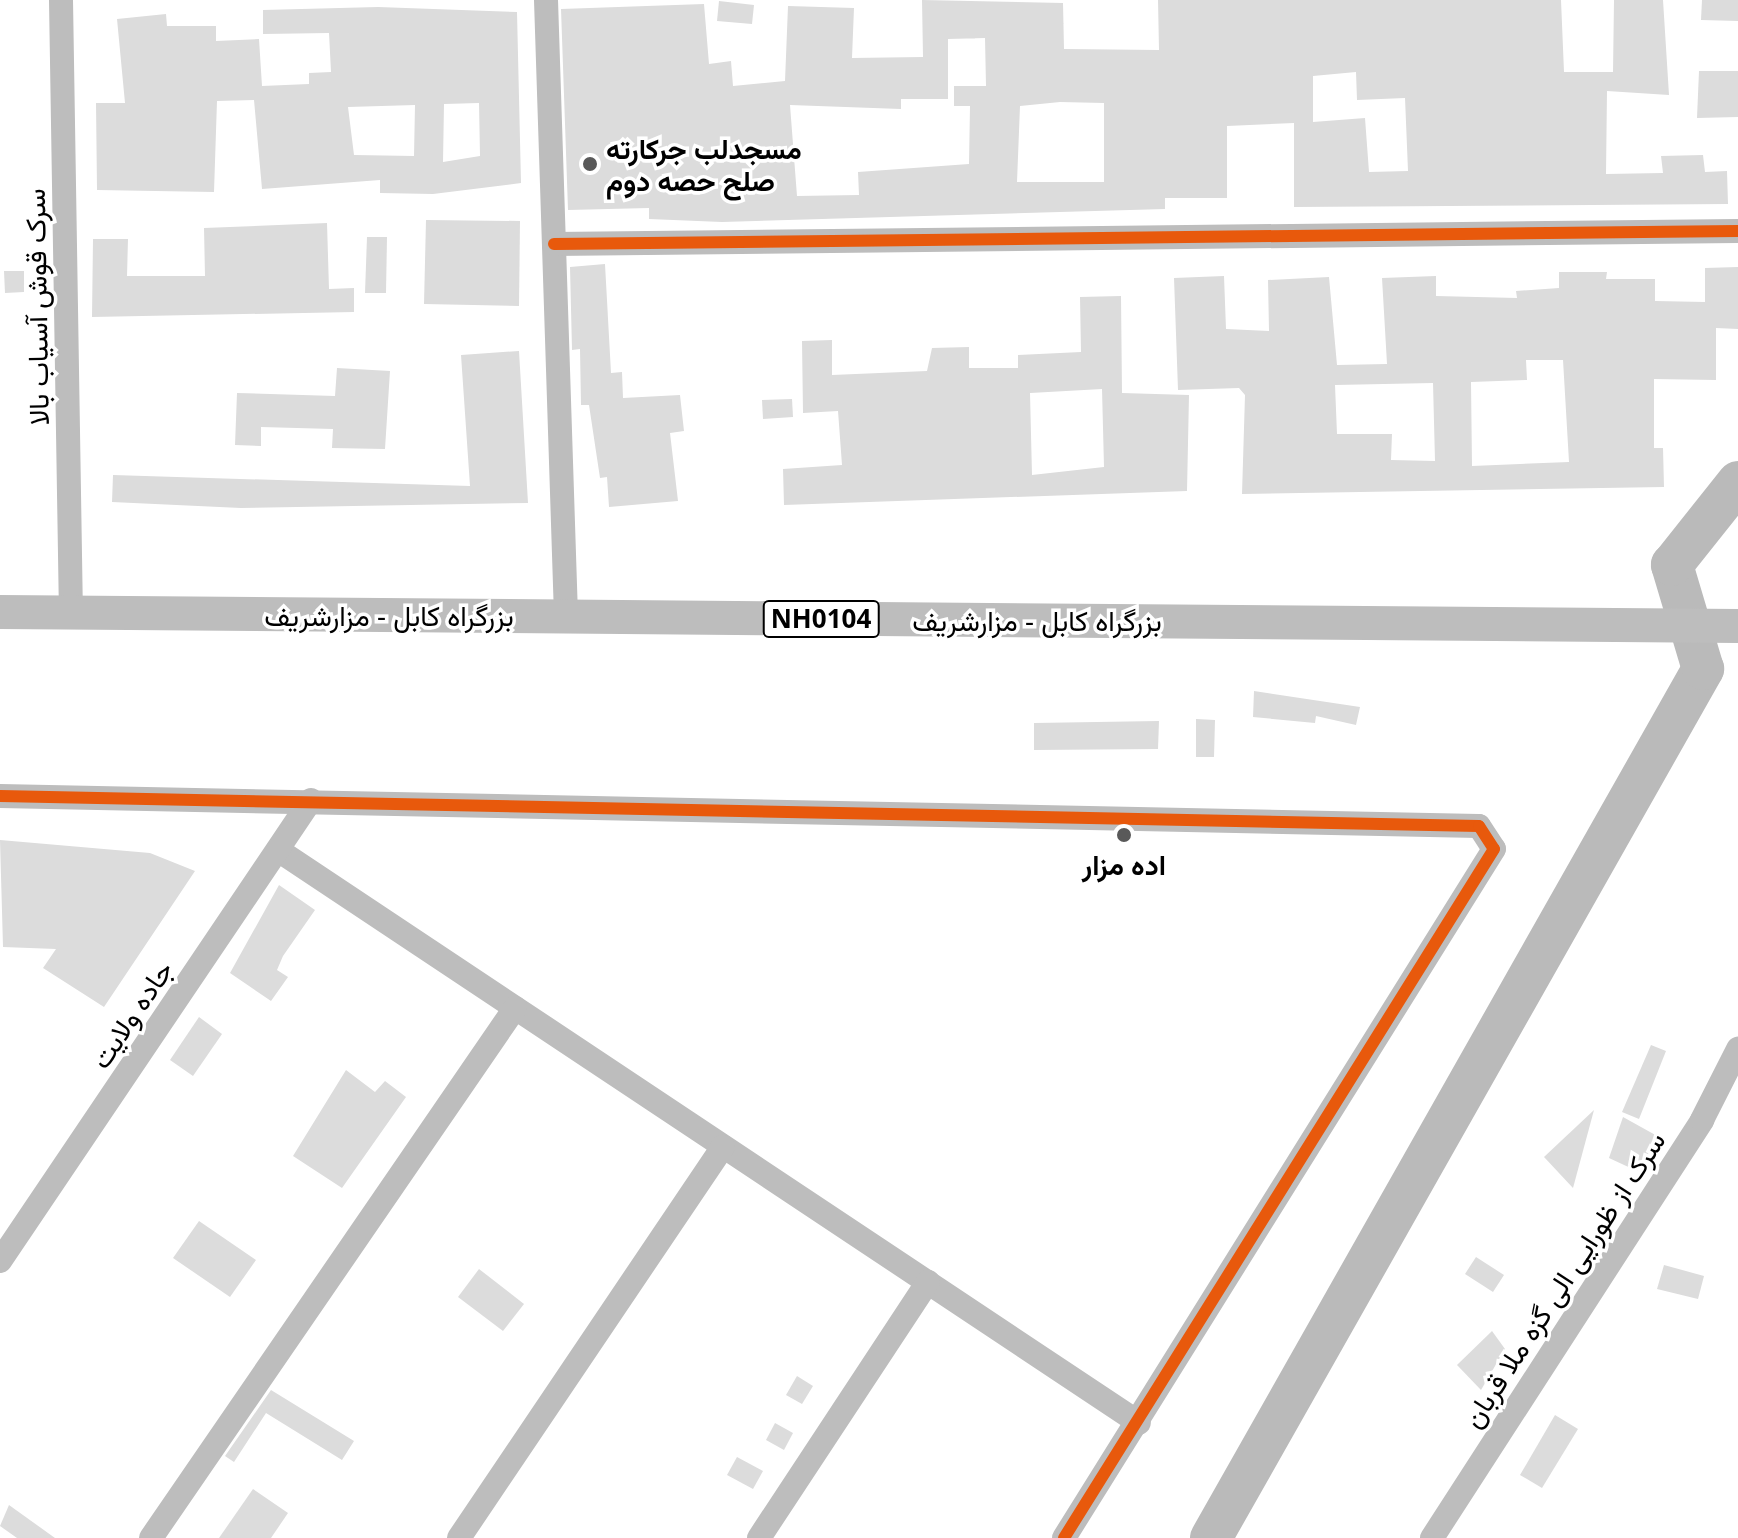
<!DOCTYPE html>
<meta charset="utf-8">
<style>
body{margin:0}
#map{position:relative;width:1738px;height:1538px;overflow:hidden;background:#fff;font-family:"Noto Sans",Vazirmatn,sans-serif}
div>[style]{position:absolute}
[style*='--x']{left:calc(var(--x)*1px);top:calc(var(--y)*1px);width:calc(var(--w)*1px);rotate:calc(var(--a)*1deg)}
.river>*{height:42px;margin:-21px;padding:0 21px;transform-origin:21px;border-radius:21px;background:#bababa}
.building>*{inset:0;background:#dcdcdc}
.minor>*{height:24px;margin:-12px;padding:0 12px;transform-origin:12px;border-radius:12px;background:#bdbdbd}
.highway>*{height:34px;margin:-17px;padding:0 17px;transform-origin:17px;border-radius:17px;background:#bdbdbd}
.cycleway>*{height:12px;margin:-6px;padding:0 6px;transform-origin:6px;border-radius:6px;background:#e8590c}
.dots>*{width:22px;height:22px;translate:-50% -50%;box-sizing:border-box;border:4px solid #fff;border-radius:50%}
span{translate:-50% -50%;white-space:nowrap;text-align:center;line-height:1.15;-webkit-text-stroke:7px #fff;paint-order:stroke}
.shield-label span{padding:2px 6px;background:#fff;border:2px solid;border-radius:6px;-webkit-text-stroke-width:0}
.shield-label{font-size:26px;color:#000;font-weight:700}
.poi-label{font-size:28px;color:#000;font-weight:700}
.left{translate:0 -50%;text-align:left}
.street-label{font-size:28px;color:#000}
</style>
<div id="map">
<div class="river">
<div style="--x:1211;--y:1538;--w:999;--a:-60.48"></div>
<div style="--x:1703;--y:669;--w:109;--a:-106.6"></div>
<div style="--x:1672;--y:565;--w:106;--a:-51.5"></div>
</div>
<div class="building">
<div style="clip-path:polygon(evenodd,922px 0,1063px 3px,1064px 49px,1159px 50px,1158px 0,1561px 0,1564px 72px,1613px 72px,1614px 0,1663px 0,1669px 95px,1607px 91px,1606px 174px,1663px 173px,1661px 156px,1703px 155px,1705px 172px,1727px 171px,1728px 204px,1294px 207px,1294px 123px,1227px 126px,1227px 198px,1165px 198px,1165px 209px,722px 222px,649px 219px,649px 208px,568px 210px,561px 9px,704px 4px,709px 64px,731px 61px,733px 86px,785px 81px,788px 6px,854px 8px,852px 58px,923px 57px,922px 0,985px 38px,986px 86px,954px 86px,954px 106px,970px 106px,969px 164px,858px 172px,859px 195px,797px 196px,790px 105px,901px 109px,901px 99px,948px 99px,948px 39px,985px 38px,922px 0,1356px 72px,1357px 100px,1405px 98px,1408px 171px,1369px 172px,1365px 118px,1313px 122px,1313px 76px,1356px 72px,922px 0,1060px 102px,1104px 103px,1104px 182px,1017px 182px,1020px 106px,1060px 102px)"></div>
<div style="clip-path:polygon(1702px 0,1738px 0,1738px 21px,1701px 20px)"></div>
<div style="clip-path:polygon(719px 1px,754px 5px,752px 24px,717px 21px)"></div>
<div style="clip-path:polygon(evenodd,378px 7px,517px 12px,521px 183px,433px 194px,380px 193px,380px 180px,262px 189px,254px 100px,217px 101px,214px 192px,97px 190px,96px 103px,125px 103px,117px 19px,166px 14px,167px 26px,216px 26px,216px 41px,259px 39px,262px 86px,309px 84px,309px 73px,331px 72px,329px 33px,263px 34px,263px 10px,378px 7px,479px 103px,480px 156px,443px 162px,444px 104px,479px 103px,378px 7px,415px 105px,414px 156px,354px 155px,348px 107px,415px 105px)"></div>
<div style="clip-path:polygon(1699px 71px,1738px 71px,1738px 117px,1697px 118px)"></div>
<div style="clip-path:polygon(426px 220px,520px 221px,519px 306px,424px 304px)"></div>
<div style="clip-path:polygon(327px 223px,329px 289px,354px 288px,354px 312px,92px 317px,93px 239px,128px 239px,127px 276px,205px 276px,204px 228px)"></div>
<div style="clip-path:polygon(367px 237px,387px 237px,386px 293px,365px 293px)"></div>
<div style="clip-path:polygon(605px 264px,611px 373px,622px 372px,623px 398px,680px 395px,684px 431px,670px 433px,678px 501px,609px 507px,607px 477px,600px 478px,589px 405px,581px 405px,580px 349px,572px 350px,570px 267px)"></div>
<div style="clip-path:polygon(evenodd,1738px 267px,1738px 329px,1716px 328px,1716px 380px,1654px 379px,1654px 448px,1663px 448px,1664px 487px,1242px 494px,1245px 395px,1239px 388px,1178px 390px,1174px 278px,1224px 276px,1226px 329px,1269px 331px,1268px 280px,1329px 277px,1337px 365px,1387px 364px,1382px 278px,1436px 276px,1436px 296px,1517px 298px,1516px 291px,1559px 288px,1559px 272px,1607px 272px,1606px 279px,1655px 279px,1655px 301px,1705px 302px,1705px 268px,1738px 267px,1526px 360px,1563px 360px,1569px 462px,1472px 466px,1471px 382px,1527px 380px,1526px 360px,1738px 267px,1433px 383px,1435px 461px,1391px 460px,1392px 434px,1337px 434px,1335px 385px,1433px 383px)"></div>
<div style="clip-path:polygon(4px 271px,24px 271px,24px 292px,5px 293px)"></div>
<div style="clip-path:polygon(evenodd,1121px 296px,1122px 393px,1189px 395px,1187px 491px,784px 505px,783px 469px,842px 465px,838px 411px,803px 413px,802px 341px,832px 340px,832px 375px,927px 371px,932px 348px,969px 347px,969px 368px,1018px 368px,1018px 355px,1081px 352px,1080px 297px,1121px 296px,1102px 389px,1104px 467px,1032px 475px,1030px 393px,1102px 389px)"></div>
<div style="clip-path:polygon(519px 351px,528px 503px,241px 508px,112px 502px,113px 475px,470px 486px,461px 355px)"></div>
<div style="clip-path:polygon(337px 368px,390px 371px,385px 449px,332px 448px,333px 429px,261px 427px,261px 446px,235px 445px,237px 393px,335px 396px)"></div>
<div style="clip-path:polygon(792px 399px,793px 417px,763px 419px,762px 400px)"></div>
<div style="clip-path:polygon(1254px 691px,1360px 707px,1356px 725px,1316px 716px,1315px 723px,1253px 717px)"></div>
<div style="clip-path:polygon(1196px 719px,1215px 720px,1214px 757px,1196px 757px)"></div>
<div style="clip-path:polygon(1159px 721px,1158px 749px,1034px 750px,1034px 723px)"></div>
<div style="clip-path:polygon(0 840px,150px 853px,195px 871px,104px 1007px,43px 968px,56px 949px,3px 947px)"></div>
<div style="clip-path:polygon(279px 885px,315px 910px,283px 956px,277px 970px,288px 977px,271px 1001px,230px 973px)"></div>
<div style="clip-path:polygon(199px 1017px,222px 1034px,193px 1076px,170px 1060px)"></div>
<div style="clip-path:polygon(1651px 1045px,1666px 1051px,1639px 1119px,1622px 1112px)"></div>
<div style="clip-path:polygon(346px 1070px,375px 1092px,385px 1081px,406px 1097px,342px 1188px,293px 1156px)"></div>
<div style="clip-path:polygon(1594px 1110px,1573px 1188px,1544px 1157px)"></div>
<div style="clip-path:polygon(1623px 1117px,1659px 1137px,1637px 1171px,1609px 1158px)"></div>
<div style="clip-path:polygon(199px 1221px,256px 1260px,230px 1297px,173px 1258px)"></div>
<div style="clip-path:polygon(1476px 1257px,1504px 1275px,1493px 1292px,1465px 1274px)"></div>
<div style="clip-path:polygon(1664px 1265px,1704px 1276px,1698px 1299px,1657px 1289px)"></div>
<div style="clip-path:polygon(479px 1269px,524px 1304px,503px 1331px,458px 1297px)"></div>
<div style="clip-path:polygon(1492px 1331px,1505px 1349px,1481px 1390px,1457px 1365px)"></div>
<div style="clip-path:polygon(797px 1376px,813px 1386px,802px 1404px,786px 1395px)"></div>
<div style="clip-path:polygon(271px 1390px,354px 1441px,342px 1460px,266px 1413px,234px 1462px,225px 1456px)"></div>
<div style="clip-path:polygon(1555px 1415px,1578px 1429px,1542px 1488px,1520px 1475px)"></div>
<div style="clip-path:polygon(775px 1423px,793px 1433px,784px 1450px,766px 1440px)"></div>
<div style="clip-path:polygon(737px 1457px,763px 1471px,753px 1489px,727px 1475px)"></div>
<div style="clip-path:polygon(253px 1489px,288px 1513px,271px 1538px,219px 1538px)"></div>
<div style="clip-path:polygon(9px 1505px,55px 1538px,17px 1538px,0 1526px)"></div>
</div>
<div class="minor">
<div style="--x:61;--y:0;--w:613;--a:89.07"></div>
<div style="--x:546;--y:0;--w:616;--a:88.14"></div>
<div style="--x:554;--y:244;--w:1184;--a:-0.63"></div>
<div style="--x:0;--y:796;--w:1479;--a:1.16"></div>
<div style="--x:1479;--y:826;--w:27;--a:57"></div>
<div style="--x:1494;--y:849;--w:812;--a:121.97"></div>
<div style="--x:278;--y:850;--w:1034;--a:33.64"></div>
<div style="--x:0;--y:1261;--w:556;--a:-56"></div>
<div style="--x:151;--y:1538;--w:643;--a:-55.52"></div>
<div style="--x:459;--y:1538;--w:472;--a:-56"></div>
<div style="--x:759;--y:1538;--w:307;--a:-56.6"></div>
<div style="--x:1432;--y:1538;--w:498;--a:-57.1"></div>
<div style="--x:1702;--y:1120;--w:80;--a:-63.1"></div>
</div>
<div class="highway">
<div style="--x:0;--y:612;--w:1738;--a:0.46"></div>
</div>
<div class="cycleway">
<div style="--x:554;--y:244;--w:1184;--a:-0.63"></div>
<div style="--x:0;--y:796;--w:1479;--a:1.16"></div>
<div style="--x:1479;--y:826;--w:27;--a:57"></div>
<div style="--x:1494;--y:849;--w:812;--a:121.97"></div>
</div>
<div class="dots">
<div style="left:590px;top:164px;background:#595959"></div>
<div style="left:1124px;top:835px;background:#595959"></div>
</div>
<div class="shield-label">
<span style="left:821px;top:619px">NH0104</span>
</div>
<div class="poi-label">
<span class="left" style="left:606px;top:164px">مسجدلب جرکارته<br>صلح حصه دوم</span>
<span style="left:1124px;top:864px">اده مزار</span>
</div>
<div class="street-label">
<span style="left:36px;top:307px;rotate:-91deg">سرک قوش آسیاب بالا</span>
<span style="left:389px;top:615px">بزرگراه کابل - مزارشریف</span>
<span style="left:1037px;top:620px">بزرگراه کابل - مزارشریف</span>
<span style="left:131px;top:1014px;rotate:-56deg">جاده ولایت</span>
<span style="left:1563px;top:1279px;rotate:-57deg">سرک از ظورایی الی گزه ملا قربان</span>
</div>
</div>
